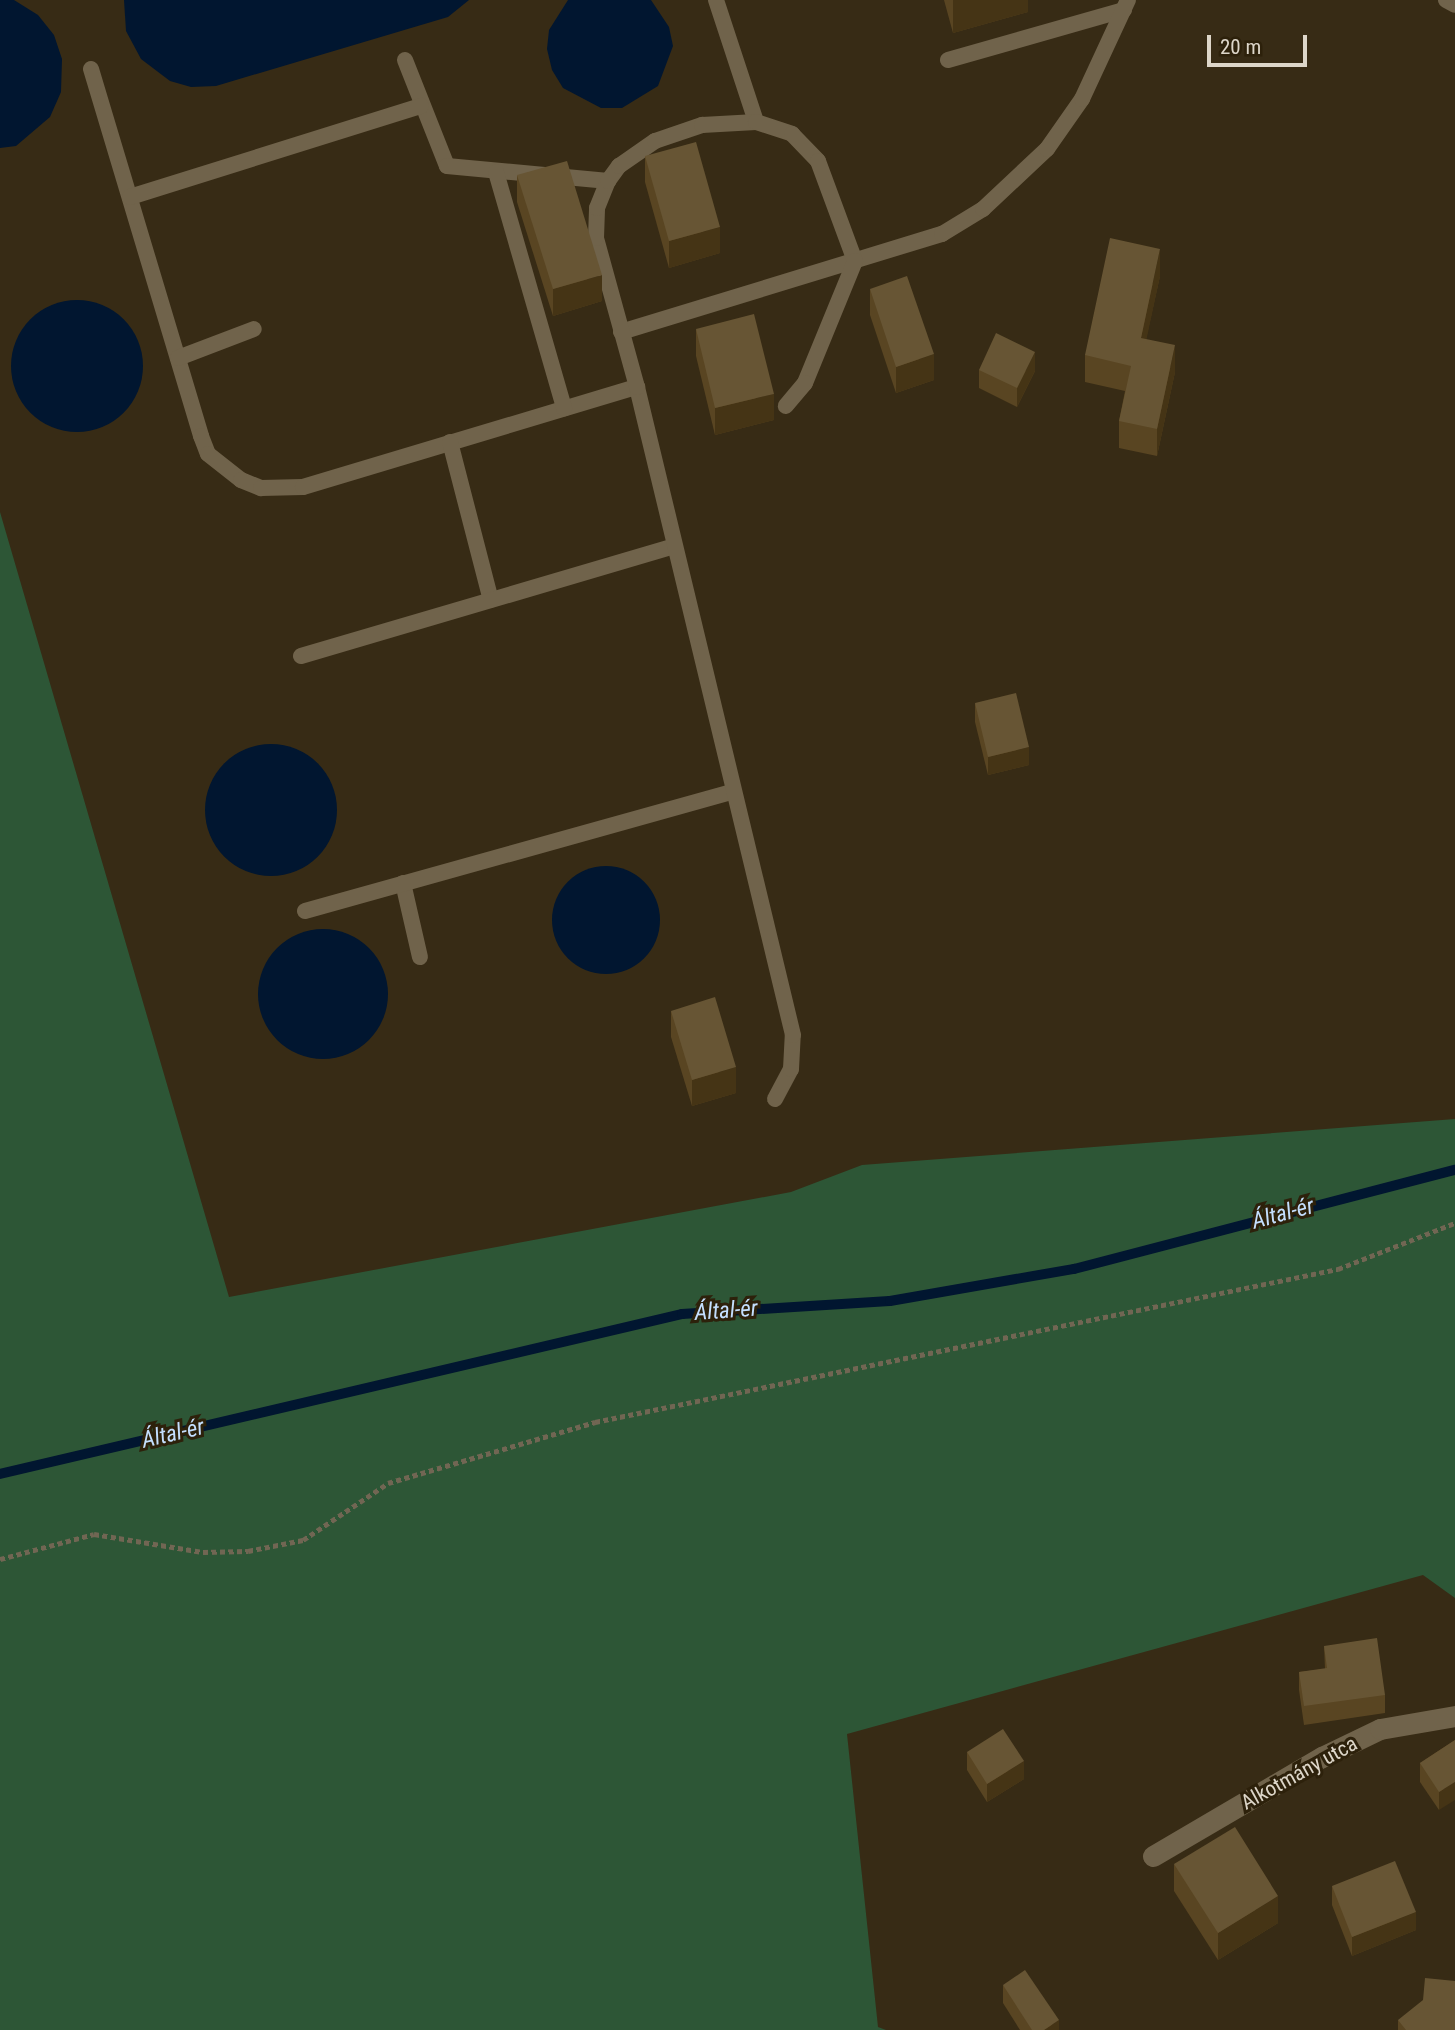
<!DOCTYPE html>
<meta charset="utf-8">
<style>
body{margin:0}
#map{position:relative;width:1455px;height:2030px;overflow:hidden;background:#372b15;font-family:"Roboto Condensed",sans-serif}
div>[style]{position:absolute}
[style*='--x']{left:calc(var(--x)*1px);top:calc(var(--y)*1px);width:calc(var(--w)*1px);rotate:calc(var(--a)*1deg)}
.green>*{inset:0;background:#2d5636}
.water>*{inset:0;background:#011630}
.round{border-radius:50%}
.stream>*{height:10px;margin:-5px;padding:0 5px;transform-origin:5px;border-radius:5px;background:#011630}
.path>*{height:4.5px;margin-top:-2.25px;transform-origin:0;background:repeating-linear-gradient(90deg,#716653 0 5px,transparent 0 8.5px)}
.lane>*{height:16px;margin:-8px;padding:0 8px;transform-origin:8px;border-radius:8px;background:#70634b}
.street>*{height:21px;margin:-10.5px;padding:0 10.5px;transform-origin:10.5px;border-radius:10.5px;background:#70634b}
.wall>*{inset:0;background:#594522}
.shaded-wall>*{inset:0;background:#453415}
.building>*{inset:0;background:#675534}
span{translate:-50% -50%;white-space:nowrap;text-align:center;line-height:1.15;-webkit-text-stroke:6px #2d210b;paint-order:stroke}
.street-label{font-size:21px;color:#ddd6c9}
.water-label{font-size:23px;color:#c4dffe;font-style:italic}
.scale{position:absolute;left:1207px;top:35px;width:100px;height:32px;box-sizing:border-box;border:4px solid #ddd6c9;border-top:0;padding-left:9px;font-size:21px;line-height:24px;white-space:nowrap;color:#ddd6c9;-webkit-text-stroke:5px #2d210b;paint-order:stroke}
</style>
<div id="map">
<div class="green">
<div style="clip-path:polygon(0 512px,229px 1297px,791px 1192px,862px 1165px,1455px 1119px,1455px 1598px,1423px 1575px,847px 1734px,878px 2027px,886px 2030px,0 2030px)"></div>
</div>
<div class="water">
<div style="clip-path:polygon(0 0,14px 0,38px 15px,54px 35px,62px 59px,61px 92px,50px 117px,16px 146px,0 148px)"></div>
<div style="clip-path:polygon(124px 0,469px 0,448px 17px,216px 86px,191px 87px,170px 81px,141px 59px,126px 31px)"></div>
<div style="clip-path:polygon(568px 0,651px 0,669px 27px,673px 46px,658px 86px,622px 108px,601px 108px,563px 88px,552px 70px,547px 49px,549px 30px)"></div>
<div class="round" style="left:11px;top:300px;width:132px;height:132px"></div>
<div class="round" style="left:205px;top:744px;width:132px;height:132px"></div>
<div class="round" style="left:552px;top:866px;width:108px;height:108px"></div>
<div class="round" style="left:258px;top:929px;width:130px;height:130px"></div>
</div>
<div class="stream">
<div style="--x:0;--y:1474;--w:701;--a:-13.2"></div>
<div style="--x:682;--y:1314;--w:208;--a:-3.6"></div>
<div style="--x:890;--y:1301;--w:187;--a:-9.9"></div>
<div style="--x:1074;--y:1269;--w:394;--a:-14.6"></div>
</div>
<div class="path">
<div style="--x:0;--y:1559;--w:97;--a:-14.9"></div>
<div style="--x:94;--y:1534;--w:110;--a:9.4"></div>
<div style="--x:203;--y:1552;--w:45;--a:-1.3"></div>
<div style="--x:248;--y:1551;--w:56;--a:-11.3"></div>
<div style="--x:303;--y:1540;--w:102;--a:-33.8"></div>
<div style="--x:388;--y:1483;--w:216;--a:-16.4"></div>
<div style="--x:595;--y:1422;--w:759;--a:-11.64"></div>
<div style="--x:1338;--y:1269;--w:126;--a:-21.5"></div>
</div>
<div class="lane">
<div style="--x:716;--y:0;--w:128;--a:71.8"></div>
<div style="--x:1446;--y:0;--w:10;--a:29"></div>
<div style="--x:405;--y:60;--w:114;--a:68.4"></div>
<div style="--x:447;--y:166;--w:162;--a:5.3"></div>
<div style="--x:948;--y:60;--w:183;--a:-15.9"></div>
<div style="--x:91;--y:69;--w:383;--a:73.3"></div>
<div style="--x:201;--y:436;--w:19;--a:69"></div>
<div style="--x:208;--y:454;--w:42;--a:38.2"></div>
<div style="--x:241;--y:480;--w:22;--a:22"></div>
<div style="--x:261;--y:488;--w:42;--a:-1.4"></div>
<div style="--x:303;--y:487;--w:349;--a:-16.7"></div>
<div style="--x:496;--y:172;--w:246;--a:73.9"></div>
<div style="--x:130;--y:197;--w:305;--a:-17.4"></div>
<div style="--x:621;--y:332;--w:336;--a:-17"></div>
<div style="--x:942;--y:234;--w:48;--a:-31.4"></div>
<div style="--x:983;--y:209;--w:88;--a:-43.2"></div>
<div style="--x:1047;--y:149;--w:61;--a:-55"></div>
<div style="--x:1082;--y:99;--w:109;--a:-65.1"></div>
<div style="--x:178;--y:358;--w:81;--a:-20.9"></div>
<div style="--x:450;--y:442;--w:163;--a:75.5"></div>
<div style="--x:301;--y:656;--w:389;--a:-16.4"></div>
<div style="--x:403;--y:883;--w:76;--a:77.1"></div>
<div style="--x:305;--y:911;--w:445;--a:-15.6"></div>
<div style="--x:775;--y:1099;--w:34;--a:-62"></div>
<div style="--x:791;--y:1069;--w:34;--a:-87"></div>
<div style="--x:793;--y:1035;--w:667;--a:-103.54"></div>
<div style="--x:637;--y:387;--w:155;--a:-105.4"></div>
<div style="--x:596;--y:238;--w:30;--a:-88"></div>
<div style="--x:597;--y:208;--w:29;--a:-68"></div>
<div style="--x:608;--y:181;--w:19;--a:-54"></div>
<div style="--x:619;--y:166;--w:44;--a:-34.8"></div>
<div style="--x:655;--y:141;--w:50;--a:-18.8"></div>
<div style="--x:702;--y:125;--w:54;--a:-3.2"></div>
<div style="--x:756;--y:122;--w:38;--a:18"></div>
<div style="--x:792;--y:134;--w:37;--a:46"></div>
<div style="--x:818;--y:161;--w:107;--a:69.7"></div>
<div style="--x:855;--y:261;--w:132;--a:112.3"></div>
<div style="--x:805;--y:383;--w:30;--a:130"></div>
</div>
<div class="street">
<div style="--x:1153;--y:1856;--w:196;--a:-30.4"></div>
<div style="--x:1322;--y:1757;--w:64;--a:-25.8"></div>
<div style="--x:1380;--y:1729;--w:76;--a:-9.8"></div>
</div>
<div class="wall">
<div style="clip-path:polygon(944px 0,1028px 0,1028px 12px,953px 33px)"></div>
<div style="clip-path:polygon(645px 156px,720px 253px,669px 268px,645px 182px)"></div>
<div style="clip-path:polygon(517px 175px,602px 301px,553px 316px,517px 202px)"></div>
<div style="clip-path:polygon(1160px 276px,1146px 339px,1175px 372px,1157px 456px,1119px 448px,1119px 421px,1125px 391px,1085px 382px,1085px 355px)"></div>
<div style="clip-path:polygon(870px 289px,934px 380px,896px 393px,870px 315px)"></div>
<div style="clip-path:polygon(696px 329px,774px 420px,715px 435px,696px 356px)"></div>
<div style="clip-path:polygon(979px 370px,1035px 371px,1017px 407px,979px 388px)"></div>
<div style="clip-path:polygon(975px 703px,1029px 765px,988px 775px,975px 722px)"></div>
<div style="clip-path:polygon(671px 1011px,736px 1093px,692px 1106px,671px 1037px)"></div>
<div style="clip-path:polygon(1324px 1646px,1385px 1695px,1385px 1713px,1304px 1725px,1299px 1690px,1299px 1672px,1325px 1669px)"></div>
<div style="clip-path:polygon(1455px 1740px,1439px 1810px,1420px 1782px,1420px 1763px)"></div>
<div style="clip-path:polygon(967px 1752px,1024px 1779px,987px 1802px,967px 1770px)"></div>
<div style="clip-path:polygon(1174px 1864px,1278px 1923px,1218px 1960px,1174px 1891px)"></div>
<div style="clip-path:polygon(1332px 1886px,1416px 1930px,1352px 1956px,1332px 1905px)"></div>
<div style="clip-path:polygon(1003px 1985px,1059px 2030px,1020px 2030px,1003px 2003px)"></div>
<div style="clip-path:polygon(1398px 2020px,1455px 2030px,1398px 2030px)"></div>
</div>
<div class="shaded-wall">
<div style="clip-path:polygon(953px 0,1028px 0,1028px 12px,953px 33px)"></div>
<div style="clip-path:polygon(720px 227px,720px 253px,669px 268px,669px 241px)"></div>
<div style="clip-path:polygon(1160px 249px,1160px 276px,1141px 365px,1141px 338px)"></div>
<div style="clip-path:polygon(602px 275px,602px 301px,553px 316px,553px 289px)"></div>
<div style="clip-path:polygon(1175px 345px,1175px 372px,1157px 456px,1157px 429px)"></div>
<div style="clip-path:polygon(1035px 352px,1035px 371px,1017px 407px,1017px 388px)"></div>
<div style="clip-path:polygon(934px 354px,934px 380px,896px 393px,896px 367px)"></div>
<div style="clip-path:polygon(774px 394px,774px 420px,715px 435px,715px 408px)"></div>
<div style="clip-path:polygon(1029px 747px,1029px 765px,988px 775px,988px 757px)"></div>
<div style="clip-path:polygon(736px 1067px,736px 1093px,692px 1106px,692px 1080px)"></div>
<div style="clip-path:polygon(1024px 1761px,1024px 1779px,987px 1802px,987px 1784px)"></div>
<div style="clip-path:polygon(1455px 1782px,1455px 1800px,1439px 1810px,1439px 1792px)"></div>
<div style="clip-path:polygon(1278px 1896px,1278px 1923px,1218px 1960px,1218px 1933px)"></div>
<div style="clip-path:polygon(1416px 1912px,1416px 1930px,1352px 1956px,1352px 1937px)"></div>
<div style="clip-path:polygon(1059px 2020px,1059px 2030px,1044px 2030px)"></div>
</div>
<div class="building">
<div style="clip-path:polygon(696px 142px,720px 227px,669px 241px,645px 156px)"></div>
<div style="clip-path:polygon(567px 161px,602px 275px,553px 289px,517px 175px)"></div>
<div style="clip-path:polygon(1110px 238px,1160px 249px,1141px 338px,1175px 345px,1157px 429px,1119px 421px,1131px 366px,1085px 355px)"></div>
<div style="clip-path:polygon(907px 276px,934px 354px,896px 367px,870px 289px)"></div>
<div style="clip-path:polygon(754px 314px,774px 394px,715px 408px,696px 329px)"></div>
<div style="clip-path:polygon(996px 333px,1035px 352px,1017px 388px,979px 370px)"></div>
<div style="clip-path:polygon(1016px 693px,1029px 747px,988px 757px,975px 703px)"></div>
<div style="clip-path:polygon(715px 997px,736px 1067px,692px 1080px,671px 1011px)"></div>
<div style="clip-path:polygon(1377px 1638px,1385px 1695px,1304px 1706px,1299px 1672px,1327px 1668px,1324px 1646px)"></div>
<div style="clip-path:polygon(1003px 1729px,1024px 1761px,987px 1784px,967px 1752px)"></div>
<div style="clip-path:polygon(1455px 1740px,1455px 1782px,1439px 1792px,1420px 1763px)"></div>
<div style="clip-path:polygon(1235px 1827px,1278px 1896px,1218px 1933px,1174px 1864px)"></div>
<div style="clip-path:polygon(1395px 1861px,1416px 1912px,1352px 1937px,1332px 1886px)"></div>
<div style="clip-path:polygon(1025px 1970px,1059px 2020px,1044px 2030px,1032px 2030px,1003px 1985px)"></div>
<div style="clip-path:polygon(1425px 1978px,1455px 1981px,1455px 2030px,1406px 2030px,1398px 2020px,1423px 2000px)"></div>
</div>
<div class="street-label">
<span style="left:1299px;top:1773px;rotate:-29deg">Alkotmány utca</span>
</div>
<div class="water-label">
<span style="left:1283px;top:1214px;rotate:-15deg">Által-ér</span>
<span style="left:726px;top:1311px;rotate:-4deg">Által-ér</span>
<span style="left:173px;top:1434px;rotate:-13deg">Által-ér</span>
</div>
<div class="scale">20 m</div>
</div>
